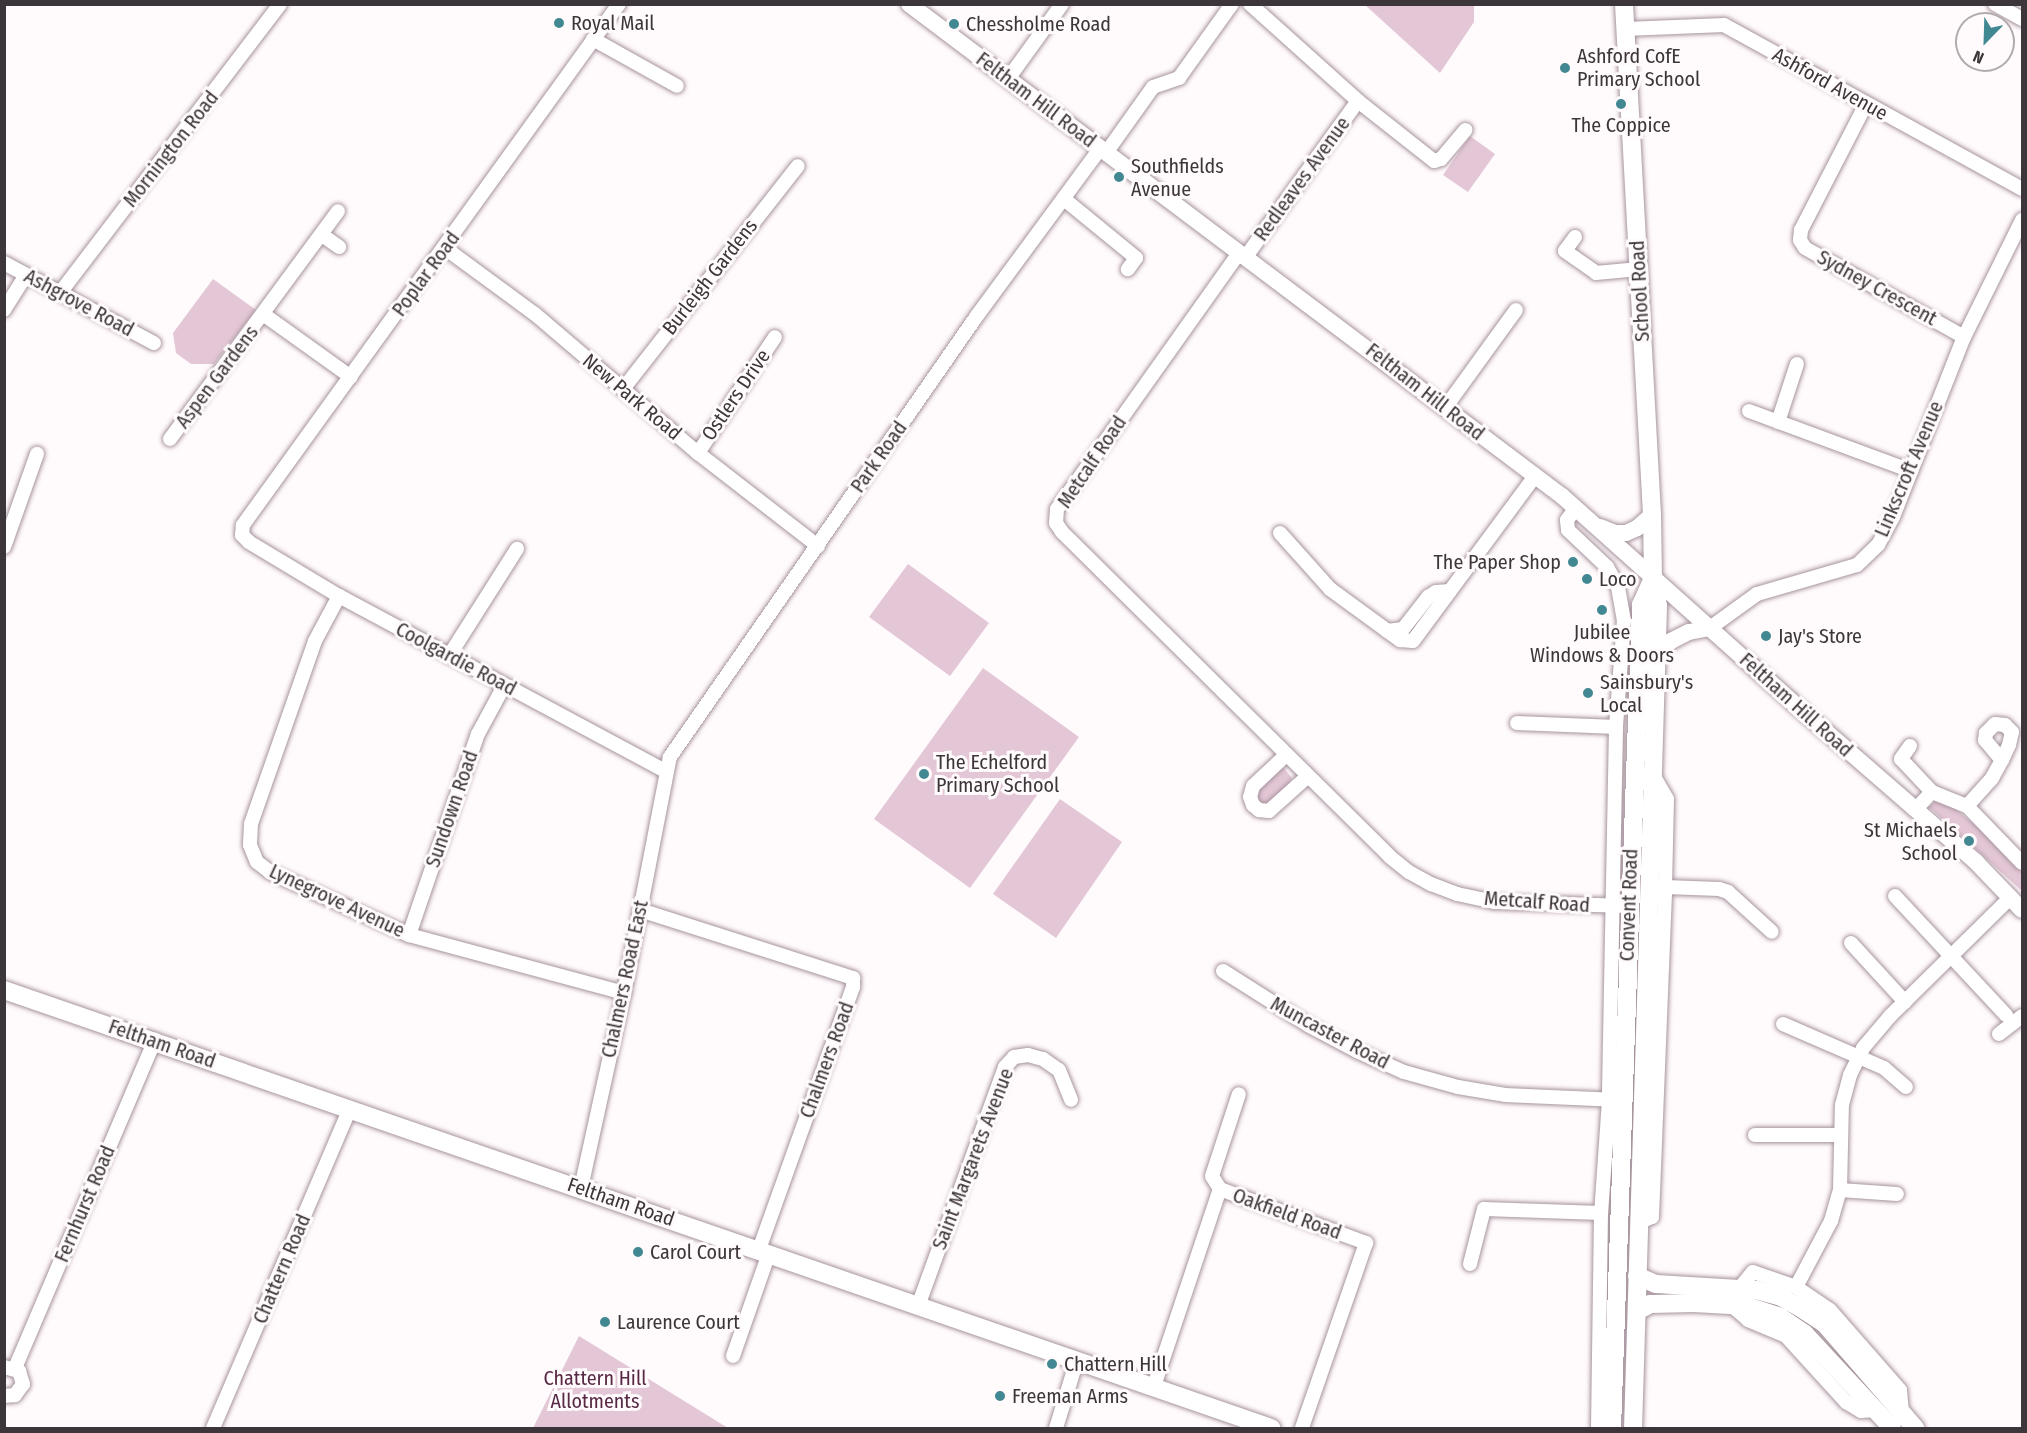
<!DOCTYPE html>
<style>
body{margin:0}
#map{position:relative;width:2027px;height:1433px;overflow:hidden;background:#fffafc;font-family:"Fira Sans Condensed",sans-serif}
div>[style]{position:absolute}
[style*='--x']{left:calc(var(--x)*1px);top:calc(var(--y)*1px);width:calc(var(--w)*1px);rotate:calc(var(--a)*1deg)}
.green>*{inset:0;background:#e4c7d6}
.roads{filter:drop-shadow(0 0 2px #a7949e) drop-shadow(0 0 2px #a7949e)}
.minor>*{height:14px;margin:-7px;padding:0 7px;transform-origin:7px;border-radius:7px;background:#fff}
.tertiary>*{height:16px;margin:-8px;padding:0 8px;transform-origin:8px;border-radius:8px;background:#fff}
.secondary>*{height:18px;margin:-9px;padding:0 9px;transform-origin:9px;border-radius:9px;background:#fff}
.dots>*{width:16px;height:16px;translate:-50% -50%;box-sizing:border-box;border:3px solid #fffafc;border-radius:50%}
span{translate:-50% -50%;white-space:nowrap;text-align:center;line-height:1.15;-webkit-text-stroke:6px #fffafc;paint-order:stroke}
.poi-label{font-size:20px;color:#3c3539}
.left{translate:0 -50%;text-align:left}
.right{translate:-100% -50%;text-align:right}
.street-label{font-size:20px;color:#3c3539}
.park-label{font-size:20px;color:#582945}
.frame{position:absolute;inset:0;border:6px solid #3c3539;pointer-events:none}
.north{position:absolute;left:1955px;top:12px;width:60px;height:60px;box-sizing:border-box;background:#fffafc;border:2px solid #b1abae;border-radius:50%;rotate:203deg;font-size:16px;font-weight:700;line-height:24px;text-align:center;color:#3c3539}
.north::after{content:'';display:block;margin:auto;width:21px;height:27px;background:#428892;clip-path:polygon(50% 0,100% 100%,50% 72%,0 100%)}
</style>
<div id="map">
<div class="green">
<div style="clip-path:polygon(1365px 5px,1474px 5px,1474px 22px,1440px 73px)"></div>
<div style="clip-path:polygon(1470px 136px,1495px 154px,1468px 192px,1443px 175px)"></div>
<div style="clip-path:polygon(213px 279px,256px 310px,214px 364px,191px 364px,176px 353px,173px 333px)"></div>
<div style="clip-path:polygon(908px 564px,989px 623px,950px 676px,869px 617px)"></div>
<div style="clip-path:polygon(983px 668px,1079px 737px,970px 888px,874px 819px)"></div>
<div style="clip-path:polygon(1283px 767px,1292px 778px,1289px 783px,1268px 803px,1262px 804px,1255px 801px,1256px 789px)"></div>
<div style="clip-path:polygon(1060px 799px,1122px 842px,1056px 938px,993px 894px)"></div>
<div style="clip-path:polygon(1935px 802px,1949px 804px,1989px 836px,2022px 872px,2022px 891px,1929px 807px)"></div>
<div style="clip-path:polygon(579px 1336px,728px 1428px,533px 1428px)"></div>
</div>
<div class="roads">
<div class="minor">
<div style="--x:619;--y:4;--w:643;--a:125.82"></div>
<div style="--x:243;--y:525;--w:10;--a:96"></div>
<div style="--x:242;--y:535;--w:10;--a:45"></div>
<div style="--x:249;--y:542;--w:105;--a:31"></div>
<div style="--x:339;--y:596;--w:371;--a:28.2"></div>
<div style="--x:1250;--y:4;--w:145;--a:41.9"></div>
<div style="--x:1358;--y:101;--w:97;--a:38.3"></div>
<div style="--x:1434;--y:161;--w:7;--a:-16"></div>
<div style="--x:1441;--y:159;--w:38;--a:-50"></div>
<div style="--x:1995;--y:4;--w:31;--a:29"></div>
<div style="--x:1626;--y:29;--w:98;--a:-2.3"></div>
<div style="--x:1724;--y:25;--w:340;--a:28.8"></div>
<div style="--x:593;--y:39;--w:96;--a:29.2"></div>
<div style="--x:1008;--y:79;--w:92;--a:-54.2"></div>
<div style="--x:1866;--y:104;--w:142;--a:117.3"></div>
<div style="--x:1801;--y:230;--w:10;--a:96"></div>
<div style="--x:1800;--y:240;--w:9;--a:58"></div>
<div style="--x:1805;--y:248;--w:182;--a:29.2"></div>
<div style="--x:1106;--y:153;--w:81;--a:-54.5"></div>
<div style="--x:1153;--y:87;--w:28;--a:-19"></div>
<div style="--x:1179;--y:78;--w:91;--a:-54.4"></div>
<div style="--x:1064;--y:199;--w:93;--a:39.3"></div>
<div style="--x:1136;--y:258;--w:14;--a:126"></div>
<div style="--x:322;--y:235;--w:21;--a:35"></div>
<div style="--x:1575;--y:237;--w:17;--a:126"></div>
<div style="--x:1565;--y:251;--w:38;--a:35"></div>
<div style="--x:1596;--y:273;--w:43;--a:-5.3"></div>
<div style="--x:445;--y:248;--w:112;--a:36.3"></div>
<div style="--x:535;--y:314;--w:214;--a:40.5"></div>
<div style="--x:698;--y:453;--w:152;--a:37.8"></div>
<div style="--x:1239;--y:253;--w:314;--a:125.4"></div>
<div style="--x:1057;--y:509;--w:14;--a:94"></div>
<div style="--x:1056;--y:523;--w:11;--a:56"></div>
<div style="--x:1062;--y:532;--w:460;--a:44.7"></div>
<div style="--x:1389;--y:856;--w:26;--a:39"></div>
<div style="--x:1409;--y:872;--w:25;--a:29"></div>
<div style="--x:1431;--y:884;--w:28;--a:21"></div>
<div style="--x:1457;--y:894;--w:38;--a:12"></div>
<div style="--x:1494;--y:902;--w:135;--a:1.7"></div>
<div style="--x:1245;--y:258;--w:193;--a:-54.3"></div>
<div style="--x:4;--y:263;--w:170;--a:28.1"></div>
<div style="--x:60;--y:293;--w:363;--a:-52.7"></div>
<div style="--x:4;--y:310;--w:41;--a:-57.8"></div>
<div style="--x:263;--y:314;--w:108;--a:35.6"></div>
<div style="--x:623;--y:389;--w:283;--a:-51.9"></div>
<div style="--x:1445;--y:408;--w:121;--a:-54.1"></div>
<div style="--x:1749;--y:411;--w:173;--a:20.3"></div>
<div style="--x:1778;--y:422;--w:61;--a:-71.9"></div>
<div style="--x:170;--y:439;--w:283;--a:-53.6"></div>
<div style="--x:698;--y:453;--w:139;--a:-56.4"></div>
<div style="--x:1576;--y:508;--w:15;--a:127"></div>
<div style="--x:1567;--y:520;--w:10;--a:84"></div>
<div style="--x:1568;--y:530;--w:54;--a:43.5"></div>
<div style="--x:1607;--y:567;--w:23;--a:61"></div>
<div style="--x:1618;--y:587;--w:34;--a:80"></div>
<div style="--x:1624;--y:620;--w:107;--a:94.3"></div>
<div style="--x:1616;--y:727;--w:373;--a:91.1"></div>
<div style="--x:1609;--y:1100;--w:113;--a:94"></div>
<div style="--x:1601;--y:1213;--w:215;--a:90.8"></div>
<div style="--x:1280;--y:533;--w:75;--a:48.2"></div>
<div style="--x:1330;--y:589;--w:87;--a:36.1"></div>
<div style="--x:1400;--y:640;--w:13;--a:4"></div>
<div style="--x:1413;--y:641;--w:205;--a:-53.5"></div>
<div style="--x:4;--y:547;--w:99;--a:-70.5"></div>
<div style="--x:339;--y:596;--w:51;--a:118.1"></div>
<div style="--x:315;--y:641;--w:194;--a:109.3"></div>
<div style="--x:251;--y:824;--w:21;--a:93"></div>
<div style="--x:250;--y:845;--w:18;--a:68"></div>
<div style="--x:257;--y:862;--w:16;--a:38"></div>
<div style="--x:270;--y:872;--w:153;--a:24.4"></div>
<div style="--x:409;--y:935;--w:223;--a:15.1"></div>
<div style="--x:1710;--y:628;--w:58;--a:-35.9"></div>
<div style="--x:1757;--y:594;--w:104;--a:-16.2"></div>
<div style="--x:1857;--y:565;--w:29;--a:-44"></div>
<div style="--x:1878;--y:545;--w:32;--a:-62"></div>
<div style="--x:1893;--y:517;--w:193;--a:-68.5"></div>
<div style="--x:1964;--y:337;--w:131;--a:-63.6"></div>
<div style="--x:1387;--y:631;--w:16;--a:-7"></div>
<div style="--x:1403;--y:629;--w:41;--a:-52"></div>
<div style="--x:1428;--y:597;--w:9;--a:-32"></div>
<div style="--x:1436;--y:592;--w:14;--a:-4"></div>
<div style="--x:449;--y:656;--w:127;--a:-57.6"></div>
<div style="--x:1517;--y:723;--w:99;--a:2.3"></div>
<div style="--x:1910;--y:746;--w:16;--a:125"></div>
<div style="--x:1901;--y:759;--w:45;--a:46.8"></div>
<div style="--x:1286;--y:755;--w:45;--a:136.8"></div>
<div style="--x:1253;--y:786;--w:11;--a:105"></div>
<div style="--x:1250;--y:797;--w:9;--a:69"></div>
<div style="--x:1253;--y:805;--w:8;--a:40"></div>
<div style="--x:1259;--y:810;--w:10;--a:6"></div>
<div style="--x:1269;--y:811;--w:52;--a:-41.9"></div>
<div style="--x:1967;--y:806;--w:38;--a:-48"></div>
<div style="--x:1992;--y:778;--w:21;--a:-61"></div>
<div style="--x:2002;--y:760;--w:17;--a:-65"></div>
<div style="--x:2009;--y:745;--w:13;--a:-77"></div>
<div style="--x:2012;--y:732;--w:10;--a:-135"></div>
<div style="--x:2005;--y:725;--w:10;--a:-174"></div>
<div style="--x:1995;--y:724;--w:13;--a:135"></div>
<div style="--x:1986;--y:733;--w:7;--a:98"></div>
<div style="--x:1985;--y:740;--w:26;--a:50"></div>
<div style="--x:1915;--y:810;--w:25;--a:-47"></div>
<div style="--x:1932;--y:792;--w:38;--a:22"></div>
<div style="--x:1967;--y:806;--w:79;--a:46"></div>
<div style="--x:1665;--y:887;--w:54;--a:2.1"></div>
<div style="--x:1719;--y:889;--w:9;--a:18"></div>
<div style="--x:1728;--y:892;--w:59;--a:42.3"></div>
<div style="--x:1895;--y:896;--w:163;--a:47"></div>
<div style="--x:640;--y:910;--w:224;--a:17.7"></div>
<div style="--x:853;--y:978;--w:9;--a:90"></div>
<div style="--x:853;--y:987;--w:279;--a:109.7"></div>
<div style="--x:409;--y:935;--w:213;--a:-71.1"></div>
<div style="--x:478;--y:734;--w:55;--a:-61.6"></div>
<div style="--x:1851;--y:943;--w:80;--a:47.5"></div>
<div style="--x:1223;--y:971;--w:101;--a:32.4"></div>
<div style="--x:1308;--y:1025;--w:55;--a:28"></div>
<div style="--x:1357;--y:1051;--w:51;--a:24.1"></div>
<div style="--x:1404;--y:1072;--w:56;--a:15.5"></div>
<div style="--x:1458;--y:1087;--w:49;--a:9.5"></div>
<div style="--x:1506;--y:1095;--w:111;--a:2.6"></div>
<div style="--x:1783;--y:1024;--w:110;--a:23.5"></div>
<div style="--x:1884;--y:1068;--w:29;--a:41"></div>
<div style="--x:1999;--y:1034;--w:29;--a:-38"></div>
<div style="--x:1755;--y:1135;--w:86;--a:0"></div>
<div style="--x:581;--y:1188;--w:200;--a:-77.6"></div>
<div style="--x:624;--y:993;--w:240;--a:-79"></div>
<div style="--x:670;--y:757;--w:536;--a:-55.18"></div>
<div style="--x:976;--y:317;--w:209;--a:-53.6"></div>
<div style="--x:1220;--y:1189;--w:15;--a:-122"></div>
<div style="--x:1212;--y:1176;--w:86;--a:-71.8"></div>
<div style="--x:1840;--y:1190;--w:57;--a:4"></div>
<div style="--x:1640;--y:1222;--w:13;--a:-23"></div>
<div style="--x:1652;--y:1217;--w:330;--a:-87.7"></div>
<div style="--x:1665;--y:887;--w:88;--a:-88.7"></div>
<div style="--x:1667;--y:799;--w:28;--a:-120"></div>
<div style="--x:1470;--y:1264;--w:57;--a:-75.7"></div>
<div style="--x:1484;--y:1209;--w:117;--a:2"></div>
<div style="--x:1796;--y:1287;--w:75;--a:-62.1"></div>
<div style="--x:1831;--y:1221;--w:32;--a:-74"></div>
<div style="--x:1840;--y:1190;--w:85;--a:-88.7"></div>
<div style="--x:1842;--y:1105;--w:31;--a:-75"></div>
<div style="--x:1850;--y:1075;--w:30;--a:-64"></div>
<div style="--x:1863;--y:1048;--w:43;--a:-49.7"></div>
<div style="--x:1891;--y:1015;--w:168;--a:-44.5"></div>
<div style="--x:1739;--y:1289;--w:22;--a:-51"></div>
<div style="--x:1753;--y:1272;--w:46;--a:19.2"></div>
<div style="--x:1796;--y:1287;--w:41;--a:34.1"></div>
<div style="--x:1830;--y:1310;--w:106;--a:48.8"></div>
<div style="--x:1900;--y:1390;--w:24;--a:85"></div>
<div style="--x:1731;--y:1305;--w:23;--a:41"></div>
<div style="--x:1748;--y:1320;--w:41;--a:22.8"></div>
<div style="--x:1786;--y:1336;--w:89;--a:47.7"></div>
<div style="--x:1846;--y:1402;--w:17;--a:31"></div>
<div style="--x:1861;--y:1411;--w:15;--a:-4"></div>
<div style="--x:918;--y:1306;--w:254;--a:-70"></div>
<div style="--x:1005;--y:1067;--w:13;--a:-48"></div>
<div style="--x:1014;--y:1057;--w:14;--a:-8"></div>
<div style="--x:1028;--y:1055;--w:16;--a:15"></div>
<div style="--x:1043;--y:1059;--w:19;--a:35"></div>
<div style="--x:1059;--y:1070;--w:32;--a:68"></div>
<div style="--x:733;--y:1356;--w:109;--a:-70.7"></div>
<div style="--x:4;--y:1367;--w:16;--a:15"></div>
<div style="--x:19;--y:1371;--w:14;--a:73"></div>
<div style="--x:23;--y:1384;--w:14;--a:126"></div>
<div style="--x:15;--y:1395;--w:11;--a:175"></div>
<div style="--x:15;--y:1368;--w:357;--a:-66.9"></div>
<div style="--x:1154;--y:1386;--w:208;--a:-71.5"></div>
<div style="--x:1220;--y:1189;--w:156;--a:20.3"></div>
<div style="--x:1366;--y:1243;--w:196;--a:109.1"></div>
<div style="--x:213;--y:1428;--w:347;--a:-66.8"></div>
<div style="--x:1056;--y:1428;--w:71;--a:-72.8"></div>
</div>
<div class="tertiary">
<div style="--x:909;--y:4;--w:818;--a:37"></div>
<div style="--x:1562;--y:496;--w:309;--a:41.8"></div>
<div style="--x:1792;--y:702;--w:244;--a:41"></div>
<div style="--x:1976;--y:862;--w:66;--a:46.2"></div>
<div style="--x:1600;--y:527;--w:16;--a:22"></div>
<div style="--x:1615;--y:533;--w:11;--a:0"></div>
<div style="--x:1626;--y:533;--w:12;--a:-24"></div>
<div style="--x:1637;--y:528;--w:20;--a:-41"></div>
<div style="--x:1657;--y:652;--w:18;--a:-38"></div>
<div style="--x:1671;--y:641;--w:20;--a:-27"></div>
<div style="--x:1689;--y:632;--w:21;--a:-11"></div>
</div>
<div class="secondary">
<div style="--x:1624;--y:4;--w:512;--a:86.86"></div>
<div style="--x:1652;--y:515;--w:63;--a:89.1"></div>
<div style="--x:1653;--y:578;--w:28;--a:80"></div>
<div style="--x:1658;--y:606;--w:822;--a:91.74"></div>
<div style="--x:4;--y:990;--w:1341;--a:19.07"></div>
<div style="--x:1637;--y:1276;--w:21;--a:23"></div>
<div style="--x:1656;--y:1284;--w:100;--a:3.4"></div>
<div style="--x:1756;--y:1290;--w:24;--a:15"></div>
<div style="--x:1779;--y:1296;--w:23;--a:29"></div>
<div style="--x:1799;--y:1307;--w:31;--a:33"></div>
<div style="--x:1825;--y:1324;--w:138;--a:49.1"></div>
<div style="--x:1637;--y:1311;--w:15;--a:-28"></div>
<div style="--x:1650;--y:1304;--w:44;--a:-1.3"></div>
<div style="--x:1694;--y:1303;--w:53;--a:3.2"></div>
<div style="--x:1747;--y:1306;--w:35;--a:18"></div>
<div style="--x:1780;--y:1317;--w:30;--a:34"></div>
<div style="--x:1805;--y:1334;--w:128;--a:47.2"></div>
<div style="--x:1612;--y:1428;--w:824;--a:-87.98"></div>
<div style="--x:1641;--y:605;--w:30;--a:-66"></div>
</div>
</div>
<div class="dots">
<div style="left:559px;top:23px;background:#428892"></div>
<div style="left:954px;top:24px;background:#428892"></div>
<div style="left:1565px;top:68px;background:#428892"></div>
<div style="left:1621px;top:104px;background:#428892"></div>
<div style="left:1119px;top:177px;background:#428892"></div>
<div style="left:1573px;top:562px;background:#428892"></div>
<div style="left:1587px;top:579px;background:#428892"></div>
<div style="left:1602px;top:610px;background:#428892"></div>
<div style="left:1766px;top:636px;background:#428892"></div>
<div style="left:1588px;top:693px;background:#428892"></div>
<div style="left:924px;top:774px;background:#428892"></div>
<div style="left:1969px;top:841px;background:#428892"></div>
<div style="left:638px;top:1252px;background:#428892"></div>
<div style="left:605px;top:1322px;background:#428892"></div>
<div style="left:1052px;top:1364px;background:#428892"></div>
<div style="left:1000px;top:1396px;background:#428892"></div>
</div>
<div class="poi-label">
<span class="left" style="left:571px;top:23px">Royal Mail</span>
<span class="left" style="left:966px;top:24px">Chessholme Road</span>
<span class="left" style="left:1577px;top:68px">Ashford CofE<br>Primary School</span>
<span style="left:1621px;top:125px">The Coppice</span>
<span class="left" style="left:1131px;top:178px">Southfields<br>Avenue</span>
<span class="right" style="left:1561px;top:562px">The Paper Shop</span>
<span class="left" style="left:1599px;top:579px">Loco</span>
<span style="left:1602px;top:644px">Jubilee<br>Windows &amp; Doors</span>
<span class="left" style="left:1778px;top:636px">Jay's Store</span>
<span class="left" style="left:1600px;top:694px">Sainsbury's<br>Local</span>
<span class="left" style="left:936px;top:774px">The Echelford<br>Primary School</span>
<span class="right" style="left:1957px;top:842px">St Michaels<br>School</span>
<span class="left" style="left:650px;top:1252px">Carol Court</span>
<span class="left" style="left:617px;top:1322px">Laurence Court</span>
<span class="left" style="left:1064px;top:1364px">Chattern Hill</span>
<span class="left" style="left:1012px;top:1396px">Freeman Arms</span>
</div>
<div class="street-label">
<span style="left:1830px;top:84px;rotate:29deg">Ashford Avenue</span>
<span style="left:1036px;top:100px;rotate:37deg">Feltham Hill Road</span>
<span style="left:171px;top:149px;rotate:-52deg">Mornington Road</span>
<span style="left:1302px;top:179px;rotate:-54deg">Redleaves Avenue</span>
<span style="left:426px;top:274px;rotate:-54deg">Poplar Road</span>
<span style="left:710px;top:277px;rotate:-52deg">Burleigh Gardens</span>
<span style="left:1877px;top:288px;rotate:29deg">Sydney Crescent</span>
<span style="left:1640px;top:291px;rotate:-93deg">School Road</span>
<span style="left:79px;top:303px;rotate:28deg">Ashgrove Road</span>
<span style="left:217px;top:377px;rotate:-53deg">Aspen Gardens</span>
<span style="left:1425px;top:392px;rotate:38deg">Feltham Hill Road</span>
<span style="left:736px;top:395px;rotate:-56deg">Ostlers Drive</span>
<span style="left:632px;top:397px;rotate:40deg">New Park Road</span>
<span style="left:879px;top:457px;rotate:-55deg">Park Road</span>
<span style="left:1092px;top:462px;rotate:-56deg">Metcalf Road</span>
<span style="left:1909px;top:469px;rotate:-67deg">Linkscroft Avenue</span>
<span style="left:456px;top:659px;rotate:28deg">Coolgardie Road</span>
<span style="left:1796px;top:705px;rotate:42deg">Feltham Hill Road</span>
<span style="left:452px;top:809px;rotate:-71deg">Sundown Road</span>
<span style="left:337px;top:901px;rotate:25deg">Lynegrove Avenue</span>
<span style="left:1537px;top:902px;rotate:4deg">Metcalf Road</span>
<span style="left:1629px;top:905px;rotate:-88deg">Convent Road</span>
<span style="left:625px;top:979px;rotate:-78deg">Chalmers Road East</span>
<span style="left:1330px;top:1033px;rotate:28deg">Muncaster Road</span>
<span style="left:162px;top:1044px;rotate:19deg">Feltham Road</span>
<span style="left:827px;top:1060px;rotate:-70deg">Chalmers Road</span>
<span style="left:973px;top:1159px;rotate:-69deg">Saint Margarets Avenue</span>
<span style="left:621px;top:1202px;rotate:19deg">Feltham Road</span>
<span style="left:85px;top:1204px;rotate:-67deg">Fernhurst Road</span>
<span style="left:1287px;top:1214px;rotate:20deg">Oakfield Road</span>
<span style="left:282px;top:1269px;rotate:-67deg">Chattern Road</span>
</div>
<div class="park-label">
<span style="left:595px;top:1390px">Chattern Hill<br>Allotments</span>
</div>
<div class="frame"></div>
<div class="north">N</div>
</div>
